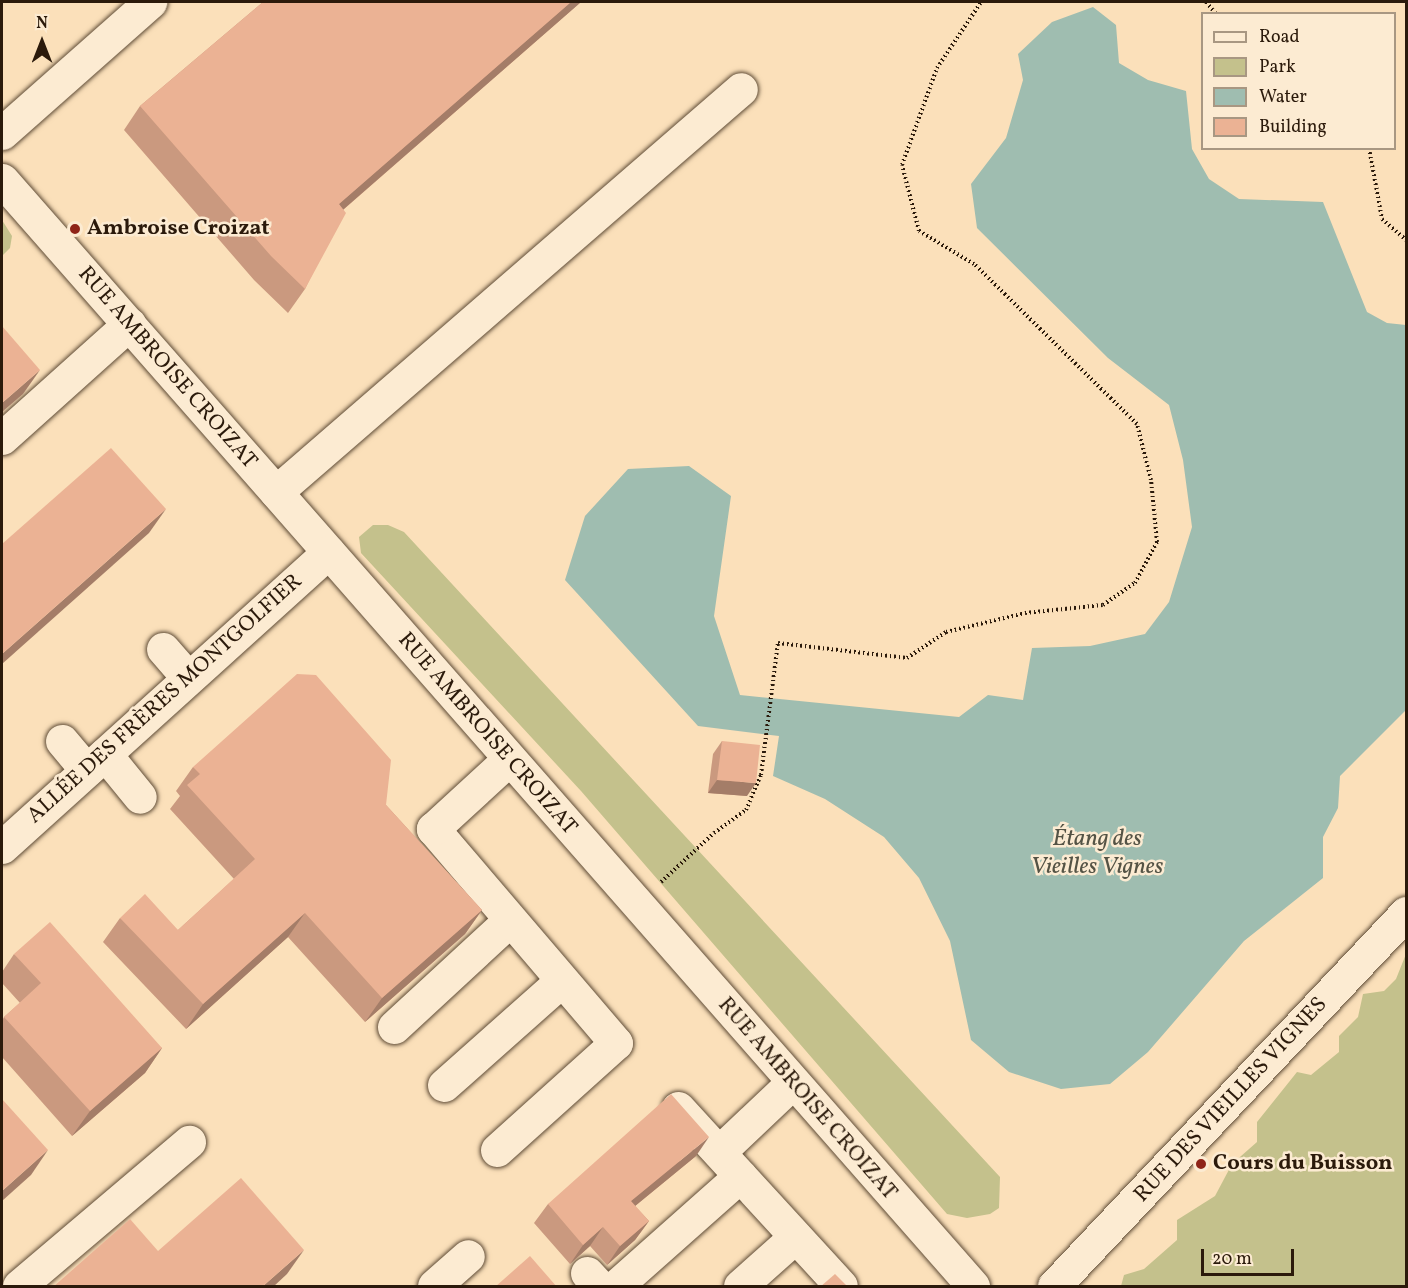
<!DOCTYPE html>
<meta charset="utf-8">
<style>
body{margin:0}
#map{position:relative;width:1408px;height:1288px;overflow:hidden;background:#fbe0ba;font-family:Vollkorn,serif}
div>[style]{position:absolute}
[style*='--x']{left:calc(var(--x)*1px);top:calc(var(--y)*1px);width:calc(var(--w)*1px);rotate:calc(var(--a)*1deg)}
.green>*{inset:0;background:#c4c18c}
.water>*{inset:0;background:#9fbdb0}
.path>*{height:4px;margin-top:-2px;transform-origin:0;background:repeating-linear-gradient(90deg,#2b1a0b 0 1.5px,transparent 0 4.5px)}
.roads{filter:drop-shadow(0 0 2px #5f4c37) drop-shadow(0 0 2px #5f4c37)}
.minor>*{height:33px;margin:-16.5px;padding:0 16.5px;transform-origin:16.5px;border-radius:16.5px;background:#fcebd2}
.wall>*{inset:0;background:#ca997f}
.shaded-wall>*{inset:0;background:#a47d68}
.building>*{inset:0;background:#ebb294}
.dots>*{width:16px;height:16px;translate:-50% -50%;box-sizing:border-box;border:3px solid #fcebd2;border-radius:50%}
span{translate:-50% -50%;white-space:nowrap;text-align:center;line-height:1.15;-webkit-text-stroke:5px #fcebd2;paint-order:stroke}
.poi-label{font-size:22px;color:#2b1a0b;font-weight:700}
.left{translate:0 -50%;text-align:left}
.street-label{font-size:22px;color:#2b1a0b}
.water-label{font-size:24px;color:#545345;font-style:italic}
.frame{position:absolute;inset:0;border:3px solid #2b1a0b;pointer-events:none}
.legend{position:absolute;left:1201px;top:12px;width:195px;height:138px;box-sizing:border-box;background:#fcebd2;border:2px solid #a89782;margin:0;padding:8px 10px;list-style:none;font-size:18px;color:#2b1a0b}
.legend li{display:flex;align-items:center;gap:12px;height:30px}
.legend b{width:30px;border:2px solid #a89782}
.north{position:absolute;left:12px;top:12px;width:60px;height:60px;-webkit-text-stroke:4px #fcebd2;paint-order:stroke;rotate:0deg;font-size:16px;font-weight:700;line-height:24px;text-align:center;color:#2b1a0b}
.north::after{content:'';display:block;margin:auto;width:21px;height:27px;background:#2b1a0b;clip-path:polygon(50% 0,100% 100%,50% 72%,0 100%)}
.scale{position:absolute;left:1201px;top:1249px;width:93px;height:27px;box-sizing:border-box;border:3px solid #2b1a0b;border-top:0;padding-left:8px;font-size:18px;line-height:21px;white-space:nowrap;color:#2b1a0b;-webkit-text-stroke:4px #fcebd2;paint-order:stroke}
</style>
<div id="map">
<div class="green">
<div style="clip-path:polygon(2px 220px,12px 236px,10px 248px,2px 256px)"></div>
<div style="clip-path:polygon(373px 525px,388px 525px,404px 532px,1000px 1177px,999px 1208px,990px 1214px,967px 1218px,947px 1214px,581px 791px,361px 553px,359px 537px)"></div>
<div style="clip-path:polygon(1406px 954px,1406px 1286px,1121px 1286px,1124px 1275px,1144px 1269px,1177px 1240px,1177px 1220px,1215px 1196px,1232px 1164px,1257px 1142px,1257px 1122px,1297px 1072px,1311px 1075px,1339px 1052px,1339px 1036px,1358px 1017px,1363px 994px,1384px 991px,1396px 979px)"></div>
</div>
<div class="water">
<div style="clip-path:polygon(1093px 7px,1116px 25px,1119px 63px,1148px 80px,1186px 91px,1192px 149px,1209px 179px,1239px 199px,1323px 202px,1367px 312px,1387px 323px,1406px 325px,1406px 710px,1340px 776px,1338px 808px,1323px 837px,1323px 878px,1244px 941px,1148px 1052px,1110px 1084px,1061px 1089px,1009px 1072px,971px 1040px,950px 941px,919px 878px,884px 837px,825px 799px,773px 776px,779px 736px,698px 726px,565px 580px,585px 516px,628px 469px,689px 466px,731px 496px,714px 616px,740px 695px,959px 717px,988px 695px,1023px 700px,1032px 648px,1090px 646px,1145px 634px,1169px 602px,1192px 527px,1183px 460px,1169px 405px,1108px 358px,977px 228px,971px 184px,1006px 138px,1023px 80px,1018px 54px,1052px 22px)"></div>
</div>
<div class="path">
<div style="--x:1206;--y:2;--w:16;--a:50"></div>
<div style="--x:1369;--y:148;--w:72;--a:79.6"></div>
<div style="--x:1382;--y:219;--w:32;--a:41"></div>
<div style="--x:661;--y:882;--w:72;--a:-42.8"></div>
<div style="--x:714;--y:833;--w:39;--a:-36"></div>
<div style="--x:746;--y:810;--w:38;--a:-67"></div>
<div style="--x:761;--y:775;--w:133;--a:-82.7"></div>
<div style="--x:778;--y:643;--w:130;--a:6.6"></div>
<div style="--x:907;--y:658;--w:47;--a:-33.7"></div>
<div style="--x:946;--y:632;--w:81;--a:-13.5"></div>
<div style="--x:1025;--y:613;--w:78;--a:-5.9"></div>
<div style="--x:1103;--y:605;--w:39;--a:-35"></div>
<div style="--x:1135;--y:583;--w:47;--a:-61.8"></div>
<div style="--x:1157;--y:542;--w:62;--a:-95.5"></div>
<div style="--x:1151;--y:480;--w:58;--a:-104"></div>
<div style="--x:1137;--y:424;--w:228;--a:-135.5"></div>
<div style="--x:974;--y:264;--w:64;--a:-149"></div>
<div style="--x:919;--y:231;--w:68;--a:-104.4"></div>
<div style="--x:902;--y:165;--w:103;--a:-70.2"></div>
<div style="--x:937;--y:68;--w:79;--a:-56.3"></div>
</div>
<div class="roads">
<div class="minor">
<div style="--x:2;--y:133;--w:198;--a:-41.5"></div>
<div style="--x:2;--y:180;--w:1472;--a:48.72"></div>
<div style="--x:2;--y:438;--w:171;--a:-41.9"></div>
<div style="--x:276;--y:492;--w:615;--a:-40.91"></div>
<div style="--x:163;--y:649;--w:38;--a:49"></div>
<div style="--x:62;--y:741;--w:38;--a:50"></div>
<div style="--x:105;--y:754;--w:55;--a:50.9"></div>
<div style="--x:2;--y:847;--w:440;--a:-42.1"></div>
<div style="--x:394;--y:1027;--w:156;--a:-42.7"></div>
<div style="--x:444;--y:1085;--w:157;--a:-41.6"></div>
<div style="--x:678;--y:1108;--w:241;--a:47.5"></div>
<div style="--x:497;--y:1150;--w:160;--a:-42"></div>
<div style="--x:616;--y:1043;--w:282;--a:-130.5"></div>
<div style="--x:433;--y:829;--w:103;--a:-42.6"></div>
<div style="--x:719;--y:1152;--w:100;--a:-43.4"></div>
<div style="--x:587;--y:1273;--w:18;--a:47"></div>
<div style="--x:19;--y:1286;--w:223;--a:-40.3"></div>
<div style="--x:434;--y:1286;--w:45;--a:-41.4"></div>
<div style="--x:616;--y:1286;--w:166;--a:-41.6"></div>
<div style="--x:740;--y:1286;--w:74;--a:-41.7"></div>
<div style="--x:1054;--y:1286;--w:513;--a:-46.66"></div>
</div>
</div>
<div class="wall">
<div style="clip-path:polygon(263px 2px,581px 2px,343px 210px,305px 289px,288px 313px,254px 280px,124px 130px,140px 106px)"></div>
<div style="clip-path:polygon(722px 741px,747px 796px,708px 793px,713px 754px)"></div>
<div style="clip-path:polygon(193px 767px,386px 805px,482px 910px,465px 934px,365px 1022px,288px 937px,186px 1029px,103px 942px,120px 918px,178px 930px,234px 879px,170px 809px,180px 796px,176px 791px)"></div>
<div style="clip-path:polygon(14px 954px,162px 1048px,145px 1073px,72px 1136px,2px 1057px,2px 1021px,4px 1017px,20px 1003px,2px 983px,2px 972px)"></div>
<div style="clip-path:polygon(696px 1156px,635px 1206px,649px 1221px,635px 1240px,607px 1265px,590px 1246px,570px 1264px,534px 1223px,548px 1204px)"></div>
</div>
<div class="shaded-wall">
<div style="clip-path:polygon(571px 2px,581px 2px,322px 228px,339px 204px)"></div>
<div style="clip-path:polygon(40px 370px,23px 394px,2px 412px,2px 403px)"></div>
<div style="clip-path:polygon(166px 509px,149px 533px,2px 664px,2px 654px)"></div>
<div style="clip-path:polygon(717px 780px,756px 783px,747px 796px,708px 793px)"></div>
<div style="clip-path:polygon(482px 910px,465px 934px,365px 1022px,382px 998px)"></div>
<div style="clip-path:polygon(305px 913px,288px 937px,186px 1029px,203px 1004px)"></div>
<div style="clip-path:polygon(162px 1048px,145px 1073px,72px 1136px,90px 1111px)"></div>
<div style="clip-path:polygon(709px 1137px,696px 1156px,618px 1220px,631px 1201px)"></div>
<div style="clip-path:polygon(48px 1150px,31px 1175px,2px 1201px,2px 1191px)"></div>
<div style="clip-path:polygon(649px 1221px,635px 1240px,607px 1265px,620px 1246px)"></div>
<div style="clip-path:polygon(603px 1227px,590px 1246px,570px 1264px,583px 1245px)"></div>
<div style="clip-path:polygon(304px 1250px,287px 1274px,273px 1287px,262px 1287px)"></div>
</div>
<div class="building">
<div style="clip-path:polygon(263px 2px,571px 2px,339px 204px,346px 213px,305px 289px,271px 256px,140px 106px)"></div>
<div style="clip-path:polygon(2px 326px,40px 370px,2px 403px)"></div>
<div style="clip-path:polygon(111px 448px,166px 509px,2px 654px,2px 544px)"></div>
<div style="clip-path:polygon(297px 674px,316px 675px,391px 760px,386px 805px,482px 910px,382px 998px,305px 913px,203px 1004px,120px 918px,145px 894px,178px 930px,255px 859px,187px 785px,200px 774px,193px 767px)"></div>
<div style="clip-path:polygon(722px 741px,760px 745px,756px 783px,717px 780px)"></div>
<div style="clip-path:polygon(50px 922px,162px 1048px,90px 1111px,4px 1017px,41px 983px,14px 954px)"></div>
<div style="clip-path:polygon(671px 1094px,709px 1137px,631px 1201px,649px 1221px,620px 1246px,603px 1227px,583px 1245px,548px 1204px)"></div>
<div style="clip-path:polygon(2px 1099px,48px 1150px,2px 1191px)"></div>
<div style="clip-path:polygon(241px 1178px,304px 1250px,262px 1287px,53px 1287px,130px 1219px,158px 1251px)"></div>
<div style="clip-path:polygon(530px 1256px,557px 1287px,495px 1287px)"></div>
<div style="clip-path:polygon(835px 1274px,848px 1287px,820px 1287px)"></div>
</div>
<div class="dots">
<div style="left:75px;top:229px;background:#8f2418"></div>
<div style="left:1201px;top:1164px;background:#8f2418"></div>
</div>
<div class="poi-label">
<span class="left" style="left:87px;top:229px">Ambroise Croizat</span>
<span class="left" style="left:1213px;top:1164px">Cours du Buisson</span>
</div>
<div class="street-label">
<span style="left:167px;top:368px;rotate:49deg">RUE AMBROISE CROIZAT</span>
<span style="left:165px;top:699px;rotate:-42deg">ALLÉE DES FRÈRES MONTGOLFIER</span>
<span style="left:487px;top:734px;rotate:49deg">RUE AMBROISE CROIZAT</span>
<span style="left:807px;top:1099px;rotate:49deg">RUE AMBROISE CROIZAT</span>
<span style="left:1231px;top:1100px;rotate:-47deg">RUE DES VIEILLES VIGNES</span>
</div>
<div class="water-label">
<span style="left:1097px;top:854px">Étang des<br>Vieilles Vignes</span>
</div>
<div class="frame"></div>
<ul class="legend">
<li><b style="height:8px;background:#fcebd2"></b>Road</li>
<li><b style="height:16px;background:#c4c18c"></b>Park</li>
<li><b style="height:16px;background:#9fbdb0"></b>Water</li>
<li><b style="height:16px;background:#ebb294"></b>Building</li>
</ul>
<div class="north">N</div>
<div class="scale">20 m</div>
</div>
